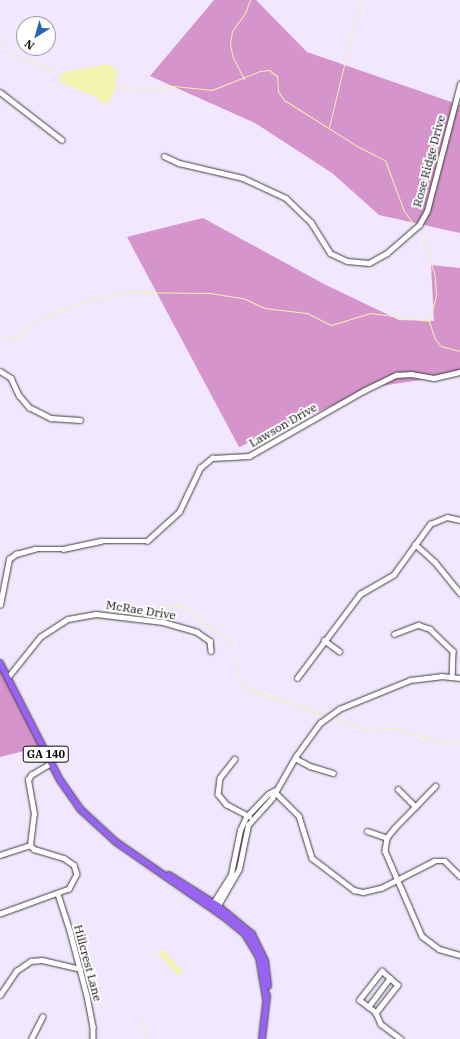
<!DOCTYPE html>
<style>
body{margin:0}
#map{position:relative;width:460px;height:1039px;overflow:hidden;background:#f1e7fe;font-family:"IBM Plex Serif",serif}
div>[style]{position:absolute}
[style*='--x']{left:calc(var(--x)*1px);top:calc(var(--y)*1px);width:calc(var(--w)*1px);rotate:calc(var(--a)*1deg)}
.forest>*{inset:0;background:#d594cb}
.water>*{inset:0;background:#f3f2ae}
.stream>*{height:1px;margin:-0.5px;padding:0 0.5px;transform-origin:0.5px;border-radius:0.5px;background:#f3f2ae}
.roads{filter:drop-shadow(0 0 1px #3d3d3d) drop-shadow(0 0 1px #3d3d3d)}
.minor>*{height:4.5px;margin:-2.25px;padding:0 2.25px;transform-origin:2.25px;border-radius:2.25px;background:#fff}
.major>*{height:6px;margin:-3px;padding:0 3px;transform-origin:3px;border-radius:3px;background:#9863f2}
span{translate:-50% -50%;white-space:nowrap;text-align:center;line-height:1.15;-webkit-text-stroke:4px #fff;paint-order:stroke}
.shield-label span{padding:1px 3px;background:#fff;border:1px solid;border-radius:3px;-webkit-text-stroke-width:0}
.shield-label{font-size:11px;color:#0a0a0a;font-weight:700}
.street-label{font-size:12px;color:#0a0a0a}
.north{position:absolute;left:16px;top:16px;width:40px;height:40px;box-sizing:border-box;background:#fff;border:1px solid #9d9d9d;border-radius:50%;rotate:217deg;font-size:11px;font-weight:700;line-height:16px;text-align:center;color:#0a0a0a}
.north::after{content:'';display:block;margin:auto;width:14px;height:18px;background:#2965b2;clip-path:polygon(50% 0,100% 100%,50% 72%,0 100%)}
</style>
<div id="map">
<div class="forest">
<div style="clip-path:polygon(214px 0,256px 0,307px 52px,460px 105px,460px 233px,379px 215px,332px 173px,255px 123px,150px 76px)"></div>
<div style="clip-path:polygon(203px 218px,324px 284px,399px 320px,434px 321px,431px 265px,460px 268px,460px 374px,374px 387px,239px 447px,127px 237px)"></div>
<div style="clip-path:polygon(0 663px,40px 747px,0 757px)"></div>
</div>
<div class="water">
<div style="clip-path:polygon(108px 64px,116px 69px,117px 74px,114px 92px,108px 104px,102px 103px,96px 97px,60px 82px,61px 75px,66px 72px)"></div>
<div style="clip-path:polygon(162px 949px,181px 969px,182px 975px,179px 976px,158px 953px)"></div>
</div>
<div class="stream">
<div style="--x:1;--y:37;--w:13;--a:61"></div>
<div style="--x:10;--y:54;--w:57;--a:20.7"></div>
<div style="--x:244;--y:79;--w:25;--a:-117"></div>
<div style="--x:233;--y:57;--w:12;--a:-104"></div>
<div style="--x:230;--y:45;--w:14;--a:-82"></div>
<div style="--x:232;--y:31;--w:22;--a:-54"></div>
<div style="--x:245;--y:13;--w:14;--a:-69"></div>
<div style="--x:115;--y:86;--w:31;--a:7"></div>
<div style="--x:146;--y:90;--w:28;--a:-8"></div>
<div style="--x:174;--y:86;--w:38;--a:6"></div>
<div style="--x:212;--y:90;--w:52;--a:-21.6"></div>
<div style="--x:260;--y:71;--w:9;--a:-6"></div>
<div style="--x:269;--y:70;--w:10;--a:37"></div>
<div style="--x:277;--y:76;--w:15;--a:86"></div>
<div style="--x:278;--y:91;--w:11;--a:56"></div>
<div style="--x:284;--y:100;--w:86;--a:32.2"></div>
<div style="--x:357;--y:146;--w:31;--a:27"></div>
<div style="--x:385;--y:160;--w:54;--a:69.6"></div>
<div style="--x:404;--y:211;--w:17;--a:54"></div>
<div style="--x:329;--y:127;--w:131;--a:-76.3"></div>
<div style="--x:419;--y:230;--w:9;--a:54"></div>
<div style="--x:424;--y:237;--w:41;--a:74.6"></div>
<div style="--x:435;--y:277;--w:19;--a:87"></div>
<div style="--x:436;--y:296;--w:26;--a:106"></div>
<div style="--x:429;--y:321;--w:19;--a:72"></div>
<div style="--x:435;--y:339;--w:9;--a:49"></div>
<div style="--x:441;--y:346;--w:20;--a:15"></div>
<div style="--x:3;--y:337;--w:14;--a:4"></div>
<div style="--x:17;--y:338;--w:18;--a:-47"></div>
<div style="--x:29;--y:325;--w:18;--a:-27"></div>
<div style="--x:45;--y:317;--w:37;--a:-22"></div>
<div style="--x:79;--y:303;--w:46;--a:-13.7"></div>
<div style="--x:124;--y:292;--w:86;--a:0.7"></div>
<div style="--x:210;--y:293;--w:33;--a:9"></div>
<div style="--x:243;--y:298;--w:23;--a:25"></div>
<div style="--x:264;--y:308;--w:43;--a:6.6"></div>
<div style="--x:307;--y:313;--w:27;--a:27"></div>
<div style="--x:331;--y:325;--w:41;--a:-17.1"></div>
<div style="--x:370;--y:313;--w:60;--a:7.7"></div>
<div style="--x:157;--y:605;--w:32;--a:5"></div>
<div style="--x:189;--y:608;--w:21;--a:45"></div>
<div style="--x:204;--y:623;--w:21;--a:31"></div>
<div style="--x:222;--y:634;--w:12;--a:48"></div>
<div style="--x:230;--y:643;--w:6;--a:72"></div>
<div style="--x:234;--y:655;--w:26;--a:77"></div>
<div style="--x:240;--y:680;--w:12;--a:48"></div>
<div style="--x:248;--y:689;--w:81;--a:18.7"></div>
<div style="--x:331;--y:717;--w:35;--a:20"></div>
<div style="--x:364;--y:729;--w:30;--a:-2"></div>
<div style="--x:394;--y:728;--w:49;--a:16.6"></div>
<div style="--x:441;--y:742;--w:19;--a:0"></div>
<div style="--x:141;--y:1015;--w:25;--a:78"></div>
</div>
<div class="roads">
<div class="minor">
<div style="--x:0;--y:92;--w:78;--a:37.7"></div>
<div style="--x:164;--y:156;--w:17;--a:25"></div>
<div style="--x:179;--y:163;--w:66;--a:13.2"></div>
<div style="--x:243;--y:178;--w:47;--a:24.9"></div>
<div style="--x:286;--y:198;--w:35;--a:44"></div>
<div style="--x:311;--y:222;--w:36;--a:58"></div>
<div style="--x:330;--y:253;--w:19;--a:25"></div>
<div style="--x:347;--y:261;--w:22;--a:5"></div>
<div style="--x:369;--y:263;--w:21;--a:-29"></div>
<div style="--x:387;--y:253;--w:43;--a:-41.2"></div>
<div style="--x:419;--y:225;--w:16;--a:-60"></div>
<div style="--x:427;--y:211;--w:131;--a:-75.4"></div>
<div style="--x:0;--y:371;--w:13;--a:32"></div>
<div style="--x:11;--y:378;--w:19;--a:65"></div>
<div style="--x:19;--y:395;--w:16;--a:50"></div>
<div style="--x:29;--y:407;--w:25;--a:27"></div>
<div style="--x:51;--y:418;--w:29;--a:4"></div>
<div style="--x:415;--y:544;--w:27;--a:42"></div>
<div style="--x:435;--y:562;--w:40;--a:51"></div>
<div style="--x:0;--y:605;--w:47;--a:-78.9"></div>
<div style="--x:9;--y:559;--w:9;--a:-36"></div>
<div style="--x:16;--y:554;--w:20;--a:-15"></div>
<div style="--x:35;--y:549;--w:28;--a:0"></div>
<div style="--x:63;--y:549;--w:39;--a:-12"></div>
<div style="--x:101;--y:541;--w:46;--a:0"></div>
<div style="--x:147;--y:541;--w:43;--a:-42.2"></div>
<div style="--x:179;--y:512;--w:49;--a:-64.5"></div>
<div style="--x:200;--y:468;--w:16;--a:-40"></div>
<div style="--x:212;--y:458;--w:37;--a:-3"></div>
<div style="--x:249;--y:456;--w:131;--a:-29.7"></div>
<div style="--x:363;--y:391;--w:37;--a:-26"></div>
<div style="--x:396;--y:375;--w:15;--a:-4"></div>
<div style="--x:411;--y:374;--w:23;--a:10"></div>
<div style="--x:434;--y:378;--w:27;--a:-13"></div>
<div style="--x:394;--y:634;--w:26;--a:-21"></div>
<div style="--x:418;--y:625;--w:13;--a:18"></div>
<div style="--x:430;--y:629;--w:32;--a:44"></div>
<div style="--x:453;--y:651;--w:26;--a:92"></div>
<div style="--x:324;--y:640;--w:19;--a:36"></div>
<div style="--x:8;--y:677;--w:51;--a:-51.3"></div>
<div style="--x:40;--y:637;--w:33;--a:-33"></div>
<div style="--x:68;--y:619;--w:28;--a:-10"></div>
<div style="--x:96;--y:614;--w:67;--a:6.8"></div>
<div style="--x:163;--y:622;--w:35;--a:16"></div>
<div style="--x:197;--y:632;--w:16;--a:35"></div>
<div style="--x:210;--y:641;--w:10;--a:84"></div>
<div style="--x:297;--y:678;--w:105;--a:-53.1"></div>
<div style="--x:360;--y:594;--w:39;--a:-30"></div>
<div style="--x:394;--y:574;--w:62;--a:-54.2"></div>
<div style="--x:430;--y:524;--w:18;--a:-22"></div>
<div style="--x:447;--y:517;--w:13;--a:13"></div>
<div style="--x:295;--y:758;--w:17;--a:28"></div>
<div style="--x:310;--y:766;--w:24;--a:17"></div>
<div style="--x:235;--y:759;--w:24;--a:128"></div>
<div style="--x:220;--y:778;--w:16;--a:97"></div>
<div style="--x:218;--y:794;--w:13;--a:51"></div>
<div style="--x:226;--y:804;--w:26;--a:28"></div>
<div style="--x:436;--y:786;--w:59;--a:134.3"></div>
<div style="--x:395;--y:828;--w:13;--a:129"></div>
<div style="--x:387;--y:838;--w:13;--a:99"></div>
<div style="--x:385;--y:851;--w:93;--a:66.5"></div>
<div style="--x:422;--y:936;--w:21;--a:37"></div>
<div style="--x:439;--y:949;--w:22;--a:16"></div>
<div style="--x:398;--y:789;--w:25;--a:45"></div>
<div style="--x:274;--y:791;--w:35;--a:45"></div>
<div style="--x:299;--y:816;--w:44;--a:72.8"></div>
<div style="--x:312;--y:858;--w:53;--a:37.3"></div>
<div style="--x:354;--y:890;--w:9;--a:13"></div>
<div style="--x:363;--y:892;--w:18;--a:-13"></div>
<div style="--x:381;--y:888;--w:59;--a:-27"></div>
<div style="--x:434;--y:861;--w:11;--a:0"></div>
<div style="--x:445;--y:861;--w:21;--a:45"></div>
<div style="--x:367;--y:831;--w:21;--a:19"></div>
<div style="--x:30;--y:845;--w:31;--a:-83"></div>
<div style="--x:34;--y:814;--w:35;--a:-100"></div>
<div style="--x:28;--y:780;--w:6;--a:-59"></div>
<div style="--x:31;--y:775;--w:23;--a:-31"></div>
<div style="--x:0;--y:855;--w:32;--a:-18"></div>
<div style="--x:30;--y:845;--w:6;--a:45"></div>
<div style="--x:34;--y:849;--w:31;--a:17"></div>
<div style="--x:64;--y:858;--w:12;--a:35"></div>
<div style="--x:74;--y:865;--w:9;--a:72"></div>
<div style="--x:77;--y:874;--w:17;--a:118"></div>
<div style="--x:69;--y:889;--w:73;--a:160.1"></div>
<div style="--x:58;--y:894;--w:39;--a:72"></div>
<div style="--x:70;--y:931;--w:67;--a:75.3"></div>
<div style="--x:87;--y:996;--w:31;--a:79"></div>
<div style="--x:93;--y:1026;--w:13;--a:90"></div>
<div style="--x:212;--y:905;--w:36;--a:-58"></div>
<div style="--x:231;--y:874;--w:45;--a:-78.4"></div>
<div style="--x:240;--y:830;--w:14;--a:-65"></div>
<div style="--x:246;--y:817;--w:32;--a:-46"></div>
<div style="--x:268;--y:794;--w:7;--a:-27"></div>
<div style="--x:217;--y:907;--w:44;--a:-59.9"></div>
<div style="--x:239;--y:869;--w:45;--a:-78.4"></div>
<div style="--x:248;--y:825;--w:36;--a:-48"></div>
<div style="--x:272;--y:798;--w:48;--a:-60.3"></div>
<div style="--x:296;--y:756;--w:41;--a:-54"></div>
<div style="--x:320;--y:723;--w:24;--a:-36"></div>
<div style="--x:339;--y:709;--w:77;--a:-22.2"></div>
<div style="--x:410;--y:680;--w:31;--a:-7"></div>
<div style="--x:441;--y:676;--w:19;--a:6"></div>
<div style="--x:382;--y:971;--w:21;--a:41"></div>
<div style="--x:398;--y:985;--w:36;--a:128"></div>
<div style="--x:376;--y:1013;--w:21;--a:-143"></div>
<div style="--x:359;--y:1000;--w:37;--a:-52"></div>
<div style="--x:0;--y:995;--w:29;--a:-56"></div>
<div style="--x:16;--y:971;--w:18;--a:-34"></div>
<div style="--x:31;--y:961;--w:11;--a:-5"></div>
<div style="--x:42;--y:960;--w:39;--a:13"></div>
<div style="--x:368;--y:1007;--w:36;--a:-53"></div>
<div style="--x:376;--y:1013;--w:12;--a:66"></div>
<div style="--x:381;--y:1024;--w:25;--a:37"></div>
<div style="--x:31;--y:1039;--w:25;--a:-63"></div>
</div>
<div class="major">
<div style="--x:0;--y:663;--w:131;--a:62.9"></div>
<div style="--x:60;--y:780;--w:35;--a:55"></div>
<div style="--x:80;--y:809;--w:49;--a:42.5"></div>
<div style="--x:116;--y:842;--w:130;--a:34.7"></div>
<div style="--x:223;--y:916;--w:28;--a:39"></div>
<div style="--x:245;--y:934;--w:27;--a:59"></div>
<div style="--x:259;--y:957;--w:42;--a:80.3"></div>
<div style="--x:169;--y:875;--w:58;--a:32.3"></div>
<div style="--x:218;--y:906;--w:44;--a:39.5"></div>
<div style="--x:252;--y:934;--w:30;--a:64"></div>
<div style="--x:265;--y:961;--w:25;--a:83"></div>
<div style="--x:262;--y:1039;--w:44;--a:-83.5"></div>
</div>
</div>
<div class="shield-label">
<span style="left:46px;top:754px">GA 140</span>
</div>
<div class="street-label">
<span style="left:429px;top:161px;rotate:-75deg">Rose Ridge Drive</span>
<span style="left:283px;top:425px;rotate:-30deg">Lawson Drive</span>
<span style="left:141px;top:610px;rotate:9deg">McRae Drive</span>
<span style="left:88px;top:963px;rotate:75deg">Hillcrest Lane</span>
</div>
<div class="north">N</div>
</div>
